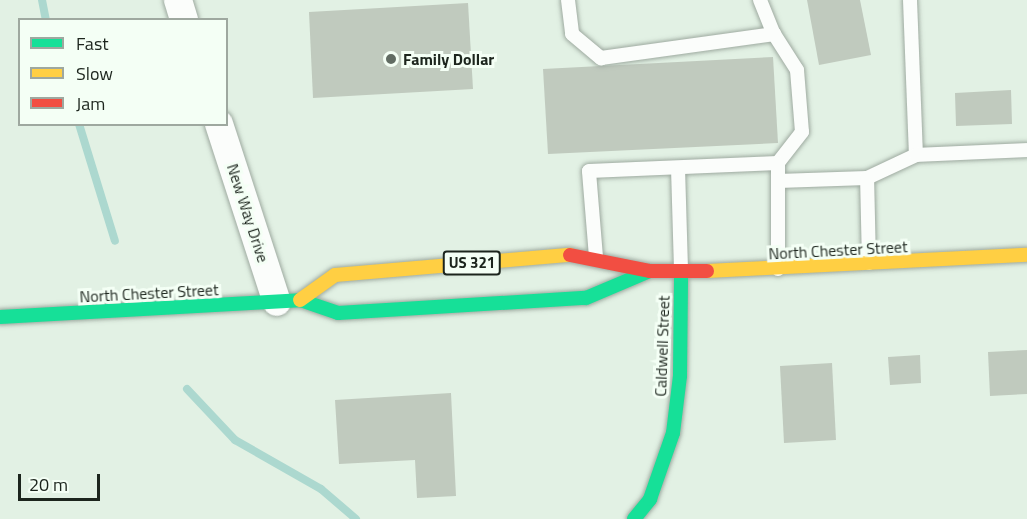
<!DOCTYPE html>
<style>
body{margin:0}
#map{position:relative;width:1027px;height:519px;overflow:hidden;background:#e2f1e4;font-family:"Titillium Web",sans-serif}
div>[style]{position:absolute}
[style*='--x']{left:calc(var(--x)*1px);top:calc(var(--y)*1px);width:calc(var(--w)*1px);rotate:calc(var(--a)*1deg)}
.stream>*{height:8px;margin:-4px;padding:0 4px;transform-origin:4px;border-radius:4px;background:#acd8cf}
.building>*{inset:0;background:#c0cabe}
.roads{filter:drop-shadow(0 0 2px #9eaaa0) drop-shadow(0 0 2px #9eaaa0)}
.lane>*{height:14px;margin:-7px;padding:0 7px;transform-origin:7px;border-radius:7px;background:#fbfdfb}
.street>*{height:28px;margin:-14px;padding:0 14px;transform-origin:14px;border-radius:14px;background:#fbfdfb}
.fast>*{height:14px;margin:-7px;padding:0 7px;transform-origin:7px;border-radius:7px;background:#16e098}
.slow>*{height:14px;margin:-7px;padding:0 7px;transform-origin:7px;border-radius:7px;background:#ffcf43}
.jam>*{height:14px;margin:-7px;padding:0 7px;transform-origin:7px;border-radius:7px;background:#f24e42}
.dots>*{width:16px;height:16px;translate:-50% -50%;box-sizing:border-box;border:3px solid #f4fff5;border-radius:50%}
span{translate:-50% -50%;white-space:nowrap;text-align:center;line-height:1.15;-webkit-text-stroke:6px #f4fff5;paint-order:stroke}
.shield-label span{padding:2px 4px;background:#f4fff5;border:2px solid;border-radius:4px;-webkit-text-stroke-width:0}
.shield-label{font-size:15px;color:#1c251d;font-weight:700}
.poi-label{font-size:16px;color:#1c251d;font-weight:700}
.left{translate:0 -50%;text-align:left}
.street-label{font-size:16px;color:#1c251d}
.legend{position:absolute;left:18px;top:18px;width:210px;height:108px;box-sizing:border-box;background:#f4fff5;border:2px solid #9ea89f;margin:0;padding:8px 10px;list-style:none;font-size:18px;color:#1c251d}
.legend li{display:flex;align-items:center;gap:12px;height:30px}
.legend b{width:30px;border:2px solid #9ea89f}
.scale{position:absolute;left:18px;top:474px;width:82px;height:27px;box-sizing:border-box;border:3px solid #1c251d;border-top:0;padding-left:8px;font-size:18px;line-height:21px;white-space:nowrap;color:#1c251d;-webkit-text-stroke:4px #f4fff5;paint-order:stroke}
</style>
<div id="map">
<div class="stream">
<div style="--x:42;--y:0;--w:20;--a:79"></div>
<div style="--x:79;--y:124;--w:122;--a:72.9"></div>
<div style="--x:187;--y:389;--w:70;--a:46.7"></div>
<div style="--x:235;--y:440;--w:99;--a:29.7"></div>
<div style="--x:321;--y:489;--w:46;--a:40.6"></div>
</div>
<div class="building">
<div style="clip-path:polygon(807px 0,860px 0,871px 55px,819px 65px)"></div>
<div style="clip-path:polygon(468px 3px,473px 89px,313px 98px,309px 12px)"></div>
<div style="clip-path:polygon(773px 57px,778px 143px,548px 154px,543px 69px)"></div>
<div style="clip-path:polygon(1011px 90px,1012px 124px,956px 126px,955px 93px)"></div>
<div style="clip-path:polygon(1027px 350px,1027px 394px,990px 396px,988px 352px)"></div>
<div style="clip-path:polygon(920px 355px,921px 383px,890px 385px,888px 357px)"></div>
<div style="clip-path:polygon(832px 363px,836px 440px,784px 443px,780px 366px)"></div>
<div style="clip-path:polygon(451px 393px,456px 496px,417px 498px,415px 460px,339px 464px,335px 400px)"></div>
</div>
<div class="roads">
<div class="lane">
<div style="--x:568;--y:0;--w:34;--a:83"></div>
<div style="--x:572;--y:34;--w:38;--a:40"></div>
<div style="--x:601;--y:58;--w:175;--a:-7.9"></div>
<div style="--x:760;--y:0;--w:37;--a:68"></div>
<div style="--x:774;--y:34;--w:43;--a:57.4"></div>
<div style="--x:797;--y:70;--w:62;--a:85.4"></div>
<div style="--x:802;--y:132;--w:39;--a:128"></div>
<div style="--x:910;--y:0;--w:155;--a:87.8"></div>
<div style="--x:678;--y:168;--w:104;--a:88.3"></div>
<div style="--x:778;--y:181;--w:89;--a:-1.9"></div>
<div style="--x:596;--y:257;--w:86;--a:-94.7"></div>
<div style="--x:589;--y:171;--w:189;--a:-2.4"></div>
<div style="--x:778;--y:163;--w:106;--a:90"></div>
<div style="--x:869;--y:263;--w:85;--a:-91.3"></div>
<div style="--x:867;--y:178;--w:54;--a:-25.1"></div>
<div style="--x:916;--y:155;--w:111;--a:-2.6"></div>
</div>
<div class="street">
<div style="--x:178;--y:0;--w:21;--a:73"></div>
<div style="--x:219;--y:124;--w:187;--a:72"></div>
</div>
<div class="fast">
<div style="--x:0;--y:317;--w:300;--a:-3.2"></div>
<div style="--x:300;--y:300;--w:40;--a:18.9"></div>
<div style="--x:338;--y:313;--w:248;--a:-3.5"></div>
<div style="--x:586;--y:298;--w:69;--a:-22.9"></div>
<div style="--x:634;--y:519;--w:26;--a:-51"></div>
<div style="--x:650;--y:499;--w:70;--a:-70.8"></div>
<div style="--x:673;--y:433;--w:57;--a:-83"></div>
<div style="--x:680;--y:376;--w:104;--a:-89.4"></div>
</div>
<div class="slow">
<div style="--x:707;--y:271;--w:320;--a:-2.9"></div>
<div style="--x:300;--y:300;--w:43;--a:-35.5"></div>
<div style="--x:335;--y:275;--w:236;--a:-4.9"></div>
</div>
<div class="jam">
<div style="--x:570;--y:255;--w:82;--a:11.3"></div>
<div style="--x:650;--y:271;--w:57;--a:0"></div>
</div>
</div>
<div class="dots">
<div style="left:391px;top:59px;background:#616c63"></div>
</div>
<div class="shield-label">
<span style="left:472px;top:263px">US 321</span>
</div>
<div class="poi-label">
<span class="left" style="left:403px;top:59px">Family Dollar</span>
</div>
<div class="street-label">
<span style="left:248px;top:213px;rotate:72deg">New Way Drive</span>
<span style="left:838px;top:250px;rotate:-3deg">North Chester Street</span>
<span style="left:149px;top:293px;rotate:-3deg">North Chester Street</span>
<span style="left:662px;top:346px;rotate:-88deg">Caldwell Street</span>
</div>
<ul class="legend">
<li><b style="height:8px;background:#16e098"></b>Fast</li>
<li><b style="height:8px;background:#ffcf43"></b>Slow</li>
<li><b style="height:8px;background:#f24e42"></b>Jam</li>
</ul>
<div class="scale">20 m</div>
</div>
